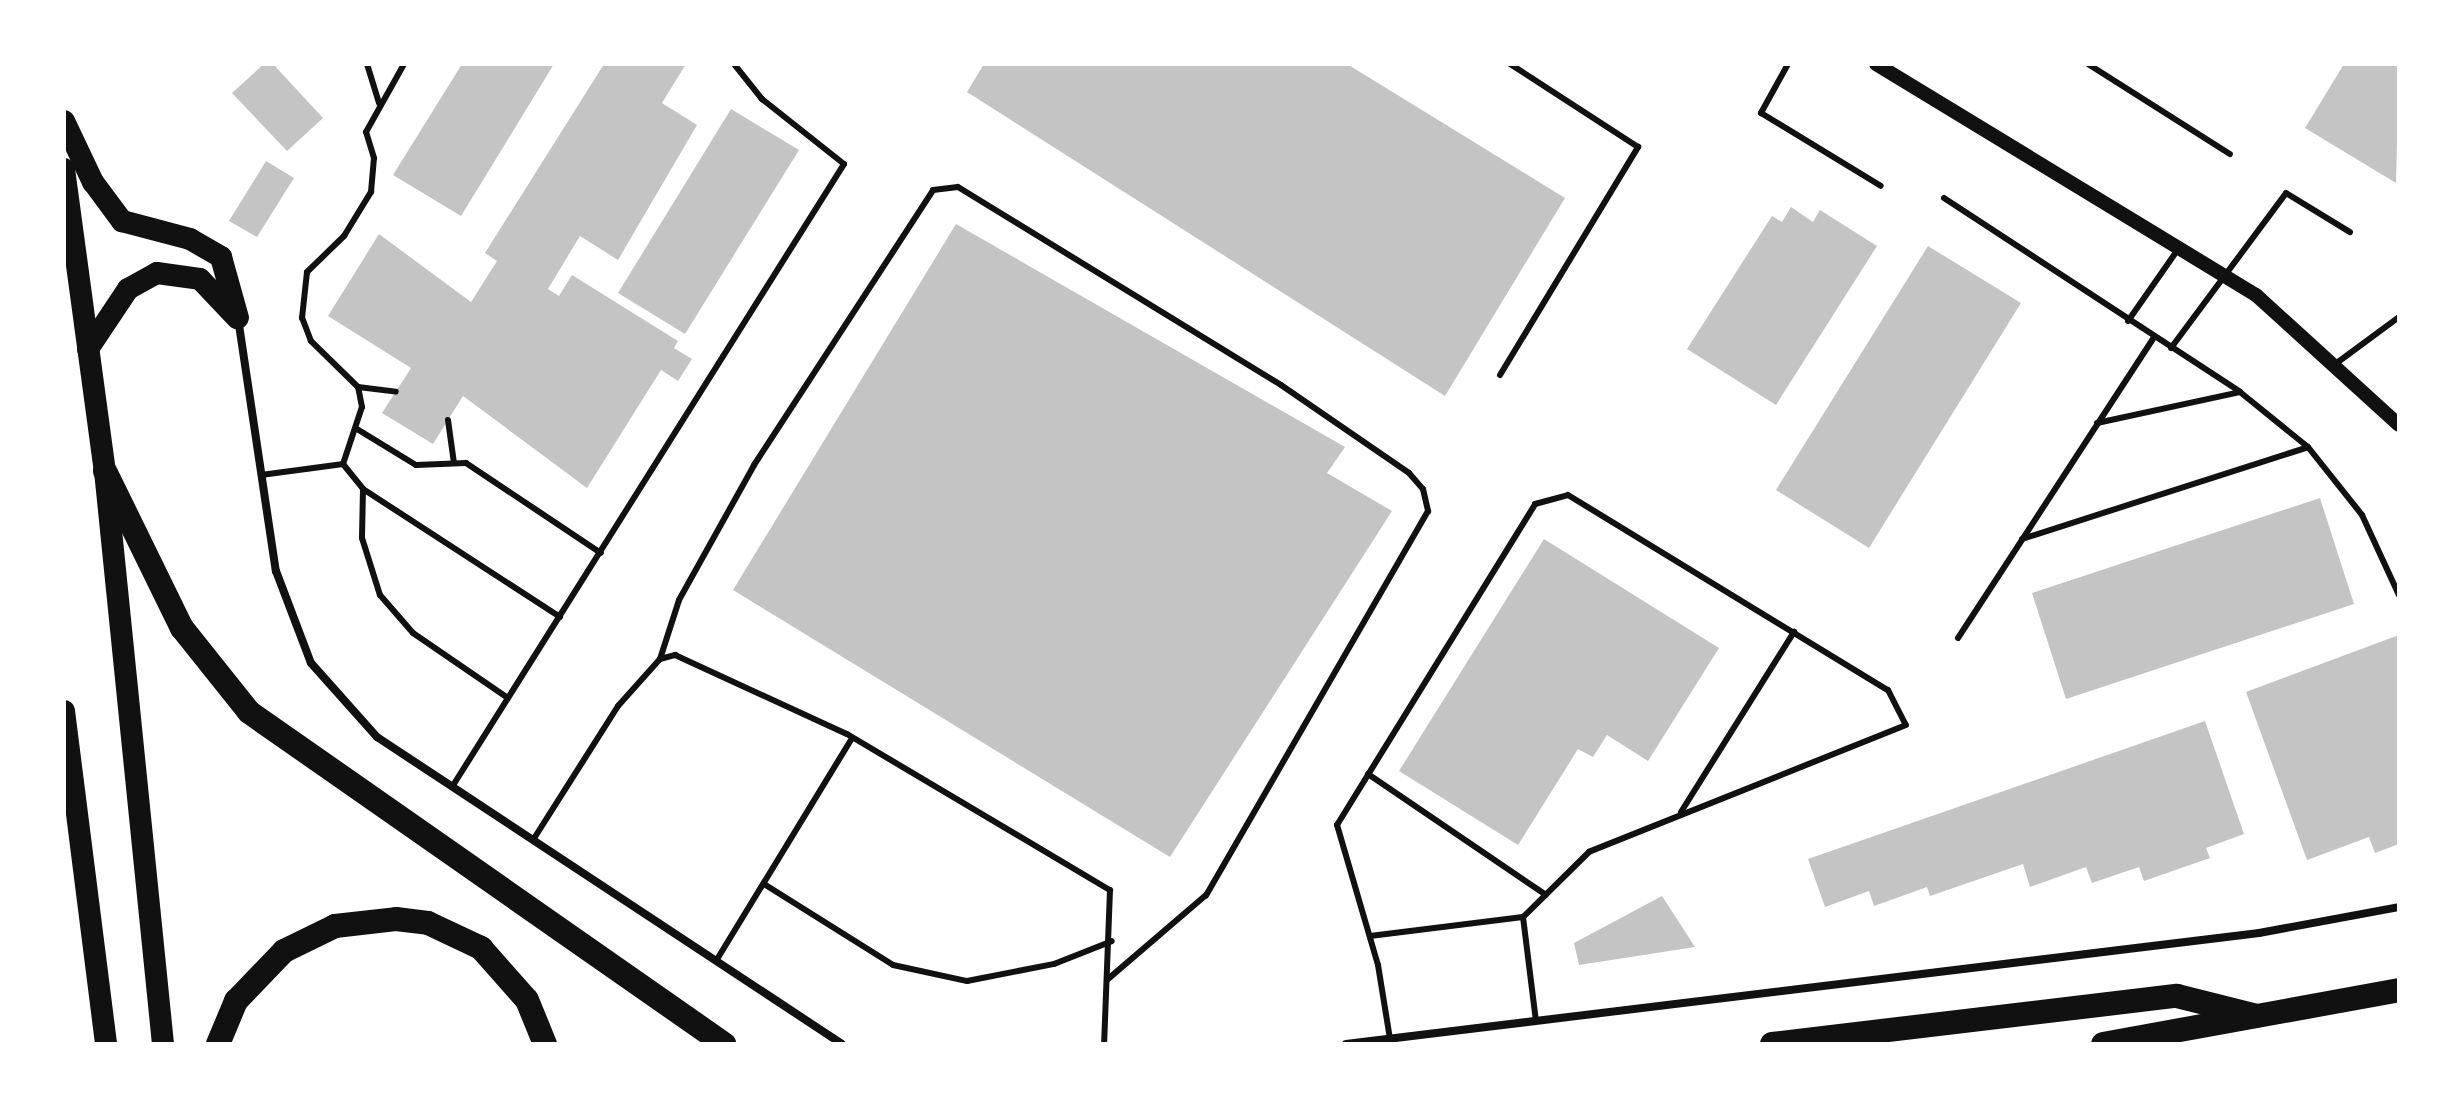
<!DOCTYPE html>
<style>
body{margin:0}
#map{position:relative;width:2463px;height:1108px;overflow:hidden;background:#fff;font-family:Roboto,sans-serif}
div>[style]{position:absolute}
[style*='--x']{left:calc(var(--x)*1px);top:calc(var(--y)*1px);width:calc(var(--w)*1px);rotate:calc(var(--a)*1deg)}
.building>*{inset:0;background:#c4c4c4}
.service>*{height:6px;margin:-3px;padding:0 3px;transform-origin:3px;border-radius:3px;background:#111}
.minor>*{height:8px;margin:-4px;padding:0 4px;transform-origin:4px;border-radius:4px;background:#111}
.tertiary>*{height:14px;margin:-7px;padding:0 7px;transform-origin:7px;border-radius:7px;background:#111}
.trunk>*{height:22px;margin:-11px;padding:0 11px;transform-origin:11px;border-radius:11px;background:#111}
.motorway>*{height:24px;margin:-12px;padding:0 12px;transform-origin:12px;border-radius:12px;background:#111}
span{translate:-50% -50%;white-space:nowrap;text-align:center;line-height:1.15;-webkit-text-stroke:8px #fff;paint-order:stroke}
.frame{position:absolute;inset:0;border:66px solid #fff;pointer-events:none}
</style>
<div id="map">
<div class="building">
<div style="clip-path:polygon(264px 64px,273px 64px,323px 118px,287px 151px,232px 93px)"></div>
<div style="clip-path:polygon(462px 64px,554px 64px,461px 216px,393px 175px)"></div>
<div style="clip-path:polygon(604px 64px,686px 64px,662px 103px,697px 125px,618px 260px,580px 236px,548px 289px,559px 296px,572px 275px,678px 341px,674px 348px,692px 359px,678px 381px,661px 370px,587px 488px,463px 396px,433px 444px,382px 413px,411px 368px,328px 316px,379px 234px,471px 302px,497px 261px,485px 253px)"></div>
<div style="clip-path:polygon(984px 64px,1347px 64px,1565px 198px,1445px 396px,967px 92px)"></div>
<div style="clip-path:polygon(2344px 64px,2399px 64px,2396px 183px,2305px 128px)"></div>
<div style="clip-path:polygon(731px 109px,799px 150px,685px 334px,618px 293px)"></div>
<div style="clip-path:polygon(266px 161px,294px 178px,257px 237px,229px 221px)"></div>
<div style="clip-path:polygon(1791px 207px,1813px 222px,1820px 210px,1877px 246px,1776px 405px,1687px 349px,1772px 216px,1782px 222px)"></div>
<div style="clip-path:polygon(956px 224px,1345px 447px,1327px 473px,1392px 511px,1170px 857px,733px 590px)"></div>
<div style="clip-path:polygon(1928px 246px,2021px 303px,1869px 548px,1776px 490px)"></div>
<div style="clip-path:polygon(2320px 498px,2354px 604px,2066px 699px,2032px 593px)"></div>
<div style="clip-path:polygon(1544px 539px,1719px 648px,1648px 761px,1607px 735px,1593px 757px,1578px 749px,1518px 845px,1399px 771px)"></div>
<div style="clip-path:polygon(2399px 635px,2399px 844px,2375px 853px,2369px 837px,2307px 860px,2246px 692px)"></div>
<div style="clip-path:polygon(2205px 721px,2244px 834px,2206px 848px,2210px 858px,2144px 881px,2139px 867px,2092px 883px,2086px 867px,2030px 887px,2023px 864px,1930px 896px,1927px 887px,1874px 906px,1869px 891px,1825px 907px,1808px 859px)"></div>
<div style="clip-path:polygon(1662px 896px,1695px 947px,1579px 965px,1574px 943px)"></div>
</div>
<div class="service">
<div style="--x:367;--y:64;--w:41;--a:72.9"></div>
<div style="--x:1788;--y:64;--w:56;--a:118.9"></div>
<div style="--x:1761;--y:113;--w:140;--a:31.3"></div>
<div style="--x:2088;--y:64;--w:168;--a:32.4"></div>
<div style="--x:1944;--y:198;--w:354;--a:33.2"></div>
<div style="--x:2240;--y:392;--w:87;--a:39"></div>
<div style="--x:2308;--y:447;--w:87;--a:51.5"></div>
<div style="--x:2362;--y:515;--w:88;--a:65.2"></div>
<div style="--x:2128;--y:321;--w:89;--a:-55.1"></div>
<div style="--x:2171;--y:348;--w:193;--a:-53.4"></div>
<div style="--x:2286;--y:193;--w:75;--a:31.4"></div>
<div style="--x:2338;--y:362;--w:76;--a:-36.4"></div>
<div style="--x:1500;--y:375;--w:267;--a:-58.8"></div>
<div style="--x:1638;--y:147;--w:153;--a:-147"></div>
<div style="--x:358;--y:387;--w:38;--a:7"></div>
<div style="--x:448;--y:420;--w:43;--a:82.1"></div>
<div style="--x:2097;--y:423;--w:146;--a:-12.2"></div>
<div style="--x:357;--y:429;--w:69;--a:31.4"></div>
<div style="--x:416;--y:465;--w:50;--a:-2.3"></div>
<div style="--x:466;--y:463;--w:162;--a:33.7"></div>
<div style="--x:343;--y:464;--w:60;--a:-71.6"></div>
<div style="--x:362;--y:407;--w:20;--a:-101"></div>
<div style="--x:358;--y:387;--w:66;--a:-135.6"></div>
<div style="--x:311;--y:341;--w:25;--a:-111"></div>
<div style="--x:302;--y:318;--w:46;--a:-83.8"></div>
<div style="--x:307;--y:272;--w:52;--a:-44.2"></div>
<div style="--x:344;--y:236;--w:52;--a:-58.5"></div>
<div style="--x:371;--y:192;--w:34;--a:-85"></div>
<div style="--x:374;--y:158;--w:27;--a:-107"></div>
<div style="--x:366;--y:132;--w:78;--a:-60.8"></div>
<div style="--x:261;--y:475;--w:83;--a:-7.6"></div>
<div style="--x:343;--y:464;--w:32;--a:51"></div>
<div style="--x:363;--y:489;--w:235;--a:33"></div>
<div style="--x:363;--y:489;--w:49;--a:91.2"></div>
<div style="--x:362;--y:538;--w:60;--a:72.5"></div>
<div style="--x:380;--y:595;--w:50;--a:49"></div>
<div style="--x:413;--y:633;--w:115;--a:34.4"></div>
<div style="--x:2022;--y:539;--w:300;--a:-17.8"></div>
<div style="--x:1958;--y:638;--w:359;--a:-56.9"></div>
<div style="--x:660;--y:659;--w:62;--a:-72.1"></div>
<div style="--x:679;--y:600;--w:154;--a:-60.9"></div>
<div style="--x:754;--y:465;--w:328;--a:-56.9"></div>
<div style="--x:933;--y:190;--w:25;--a:-7"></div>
<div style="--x:958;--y:187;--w:379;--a:31.5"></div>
<div style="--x:1281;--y:385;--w:155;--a:34.5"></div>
<div style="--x:1409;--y:473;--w:21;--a:49"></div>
<div style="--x:1423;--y:489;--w:23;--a:77"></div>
<div style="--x:1428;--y:511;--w:444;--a:120"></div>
<div style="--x:1206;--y:895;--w:130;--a:139.4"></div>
<div style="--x:1368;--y:774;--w:215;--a:34.2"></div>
<div style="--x:452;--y:787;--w:736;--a:-57.82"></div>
<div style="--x:844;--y:164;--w:105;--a:-141.6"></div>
<div style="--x:762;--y:99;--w:45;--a:-128.7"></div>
<div style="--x:1681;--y:812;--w:213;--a:-57.9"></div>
<div style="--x:533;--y:840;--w:159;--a:-57.6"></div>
<div style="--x:618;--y:706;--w:63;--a:-48.2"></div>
<div style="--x:660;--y:659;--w:16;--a:-15"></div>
<div style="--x:675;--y:655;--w:189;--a:24.7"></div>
<div style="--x:847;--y:734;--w:306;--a:30.7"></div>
<div style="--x:1110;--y:890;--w:154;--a:92.2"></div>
<div style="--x:764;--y:884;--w:152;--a:32.1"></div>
<div style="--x:893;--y:965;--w:76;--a:12.2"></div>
<div style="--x:967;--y:981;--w:89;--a:-11.1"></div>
<div style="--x:1054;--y:964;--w:62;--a:-21.6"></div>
<div style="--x:1370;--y:936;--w:154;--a:-7.1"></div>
<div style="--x:716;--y:961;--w:261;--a:-58.6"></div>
<div style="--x:1390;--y:1039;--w:75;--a:-99.2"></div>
<div style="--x:1378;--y:965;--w:146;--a:-106.3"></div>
<div style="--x:1337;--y:825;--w:377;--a:-58.3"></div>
<div style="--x:1535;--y:504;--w:34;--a:-15"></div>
<div style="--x:1568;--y:495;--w:375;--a:31.4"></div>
<div style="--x:1888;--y:690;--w:39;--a:63"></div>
<div style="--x:1906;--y:725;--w:341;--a:158.2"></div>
<div style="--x:1589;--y:852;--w:93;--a:135.4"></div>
<div style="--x:1523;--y:917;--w:105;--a:82.9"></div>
</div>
<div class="minor">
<div style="--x:238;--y:318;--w:256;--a:81.5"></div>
<div style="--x:276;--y:571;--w:98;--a:69.2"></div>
<div style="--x:311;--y:663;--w:99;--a:48.3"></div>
<div style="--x:377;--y:737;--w:557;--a:33.43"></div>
<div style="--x:1346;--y:1044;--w:920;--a:-6.93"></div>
<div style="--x:2259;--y:933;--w:142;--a:-10.5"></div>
</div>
<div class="tertiary">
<div style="--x:1876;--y:64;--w:445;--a:31.3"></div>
<div style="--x:2256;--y:295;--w:193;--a:42.3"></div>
</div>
<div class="trunk">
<div style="--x:64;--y:121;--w:68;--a:64.6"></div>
<div style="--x:93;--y:182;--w:49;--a:53.4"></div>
<div style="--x:122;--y:221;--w:70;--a:14.8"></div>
<div style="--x:190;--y:239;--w:36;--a:30"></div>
<div style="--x:221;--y:257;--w:63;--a:74.4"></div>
<div style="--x:64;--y:169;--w:305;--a:82.3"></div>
<div style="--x:105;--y:471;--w:576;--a:84.22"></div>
<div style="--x:88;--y:349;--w:72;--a:-56.3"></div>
<div style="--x:128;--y:289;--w:33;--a:-29"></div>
<div style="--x:157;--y:273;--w:43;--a:7.9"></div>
<div style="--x:200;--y:279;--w:54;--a:46.5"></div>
<div style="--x:64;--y:711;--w:336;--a:82.8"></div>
</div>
<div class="motorway">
<div style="--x:105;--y:471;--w:175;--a:63.9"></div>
<div style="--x:182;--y:628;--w:107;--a:51.4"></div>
<div style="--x:249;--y:712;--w:580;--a:34.95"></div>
<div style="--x:218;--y:1044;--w:47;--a:-67.3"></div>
<div style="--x:236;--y:1001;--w:69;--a:-46.2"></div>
<div style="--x:284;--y:951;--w:57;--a:-26.1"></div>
<div style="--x:335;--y:926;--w:61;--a:-6.5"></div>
<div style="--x:396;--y:919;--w:32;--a:7"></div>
<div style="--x:428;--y:923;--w:59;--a:25.3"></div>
<div style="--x:481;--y:948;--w:69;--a:48.5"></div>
<div style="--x:527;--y:1000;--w:48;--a:67.8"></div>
<div style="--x:1772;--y:1044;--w:408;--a:-6.8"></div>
<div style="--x:2177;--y:996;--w:82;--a:14"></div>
<div style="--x:2103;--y:1044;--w:301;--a:-10.3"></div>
</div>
<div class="frame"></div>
</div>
